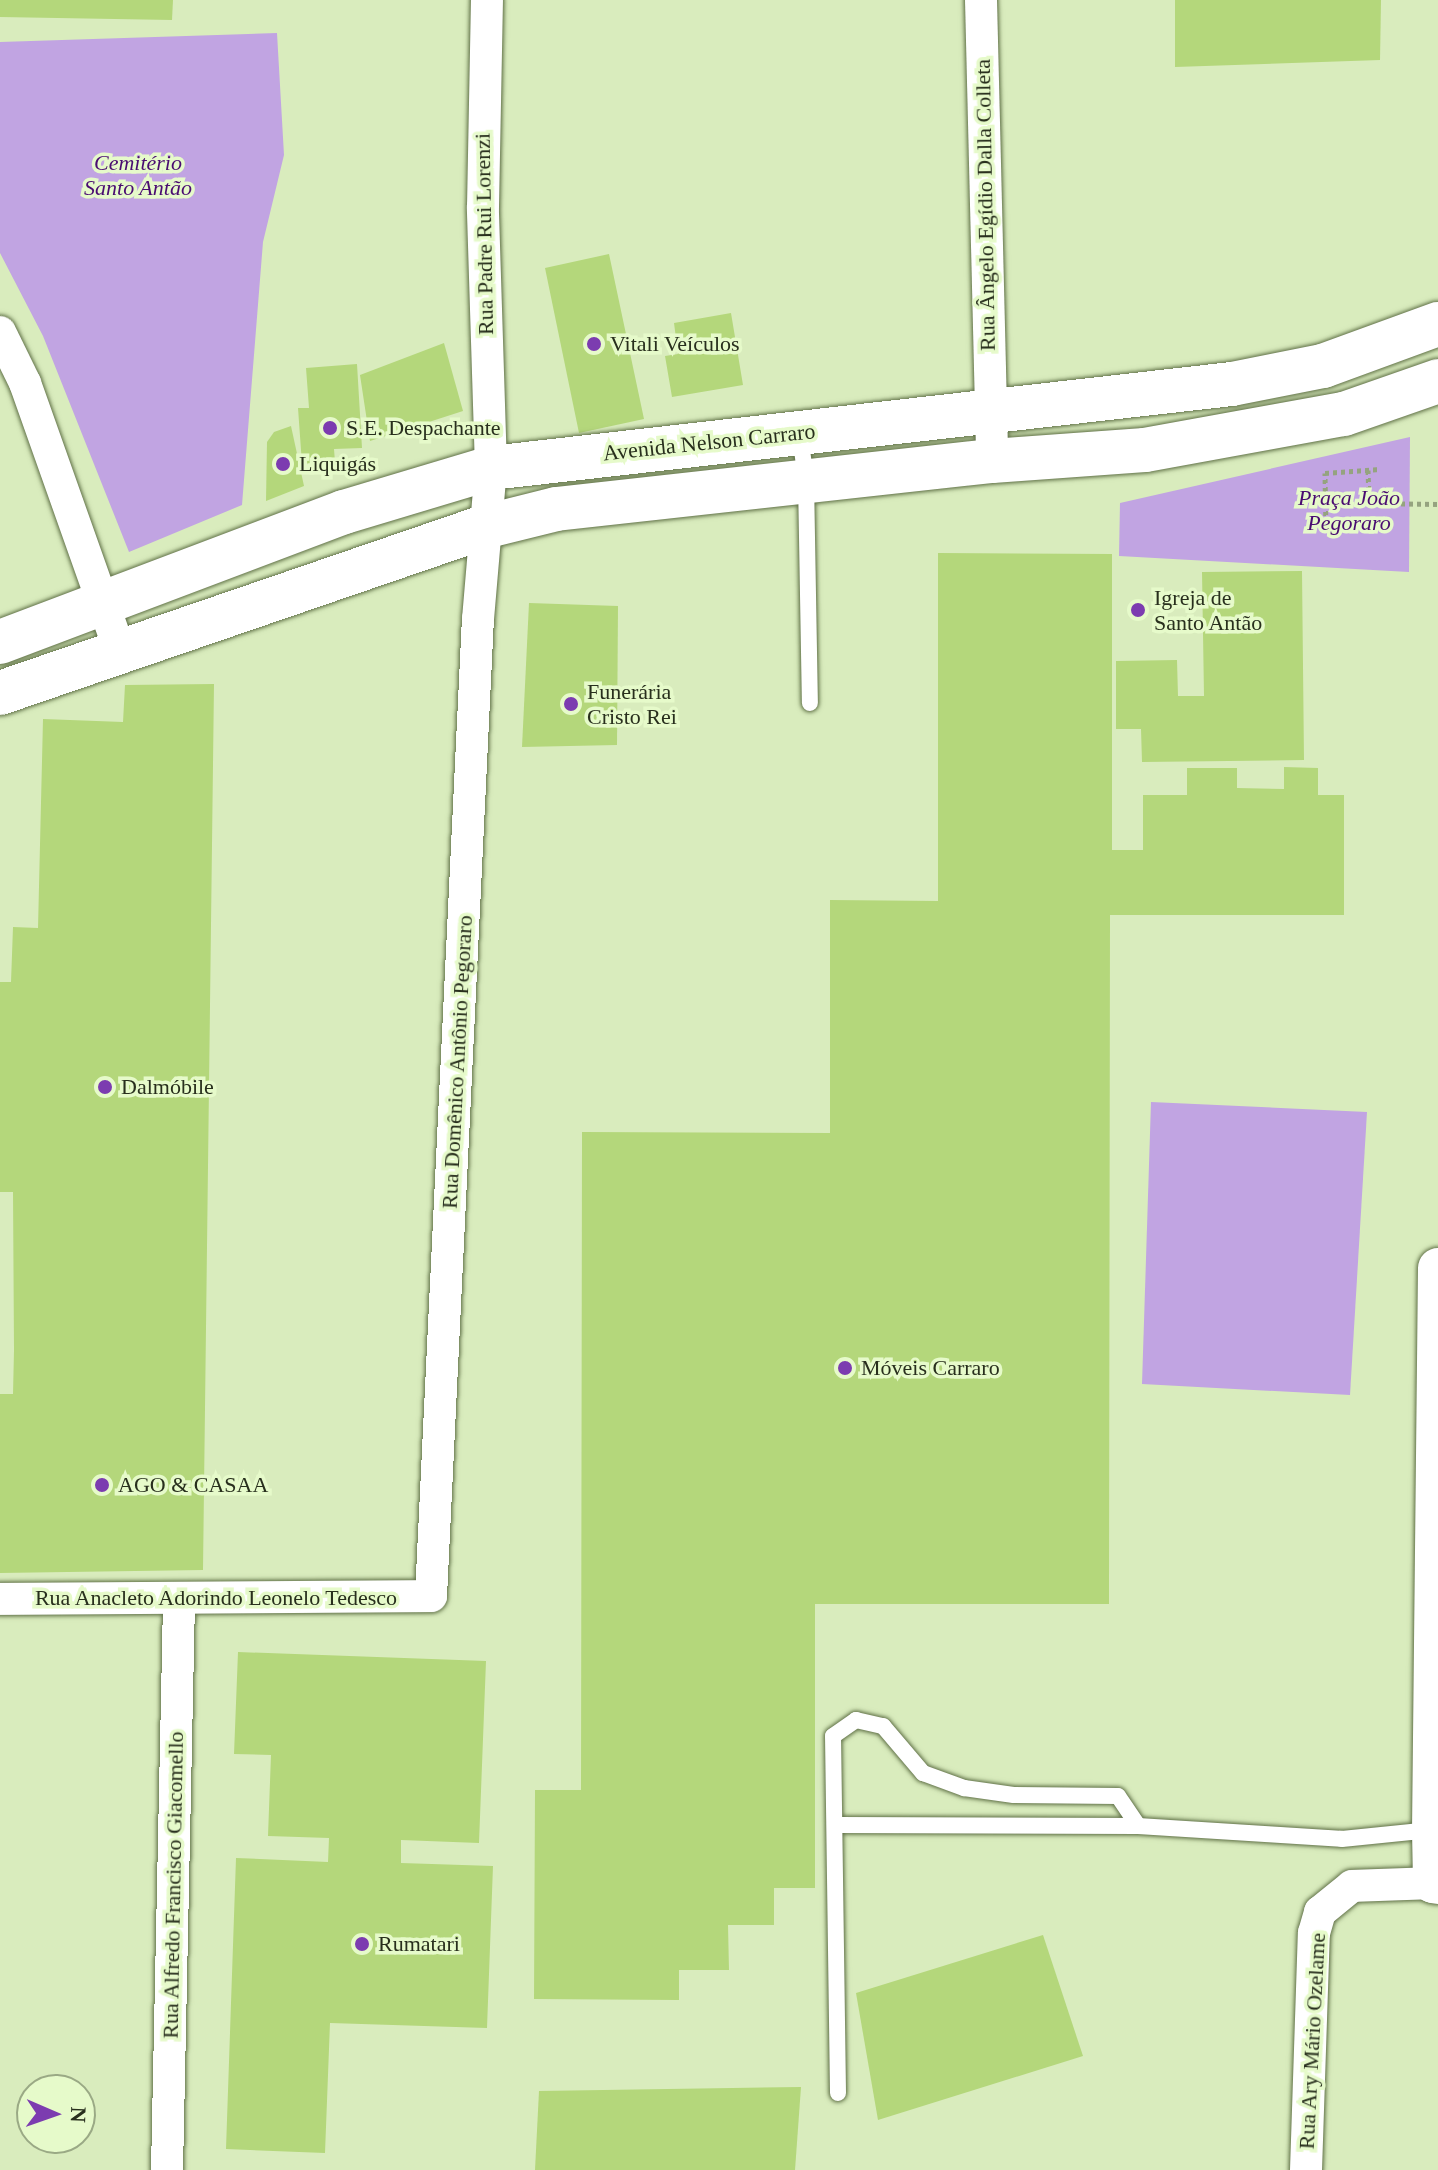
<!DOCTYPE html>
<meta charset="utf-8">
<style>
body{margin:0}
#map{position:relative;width:1438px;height:2170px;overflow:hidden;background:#d9ecbd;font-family:Georgia,serif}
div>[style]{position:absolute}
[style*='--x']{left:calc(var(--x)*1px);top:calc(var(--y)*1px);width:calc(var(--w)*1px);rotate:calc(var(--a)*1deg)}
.green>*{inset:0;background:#c1a4e2}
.building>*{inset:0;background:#b4d77b}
.path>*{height:5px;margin-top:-2.5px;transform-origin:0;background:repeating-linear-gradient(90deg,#95a37f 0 4px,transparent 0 8px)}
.roads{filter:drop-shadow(0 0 2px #607147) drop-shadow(0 0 2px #607147)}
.service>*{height:16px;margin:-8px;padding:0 8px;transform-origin:8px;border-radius:8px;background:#fff}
.minor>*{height:32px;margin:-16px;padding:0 16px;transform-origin:16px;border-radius:16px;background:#fff}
.tertiary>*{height:40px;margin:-20px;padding:0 20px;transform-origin:20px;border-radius:20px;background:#fff}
.secondary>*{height:44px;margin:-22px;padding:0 22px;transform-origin:22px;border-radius:22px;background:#fff}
.dots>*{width:22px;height:22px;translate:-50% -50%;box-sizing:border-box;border:4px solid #e6faca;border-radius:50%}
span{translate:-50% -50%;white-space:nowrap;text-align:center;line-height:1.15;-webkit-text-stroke:7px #e6faca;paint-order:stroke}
.park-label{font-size:22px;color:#490c71;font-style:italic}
.street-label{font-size:22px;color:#282f1d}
.poi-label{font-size:22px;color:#282f1d}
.left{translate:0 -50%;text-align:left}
.north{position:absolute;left:16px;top:2074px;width:80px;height:80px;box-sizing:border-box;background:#e6faca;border:2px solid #9aa985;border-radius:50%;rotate:92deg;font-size:22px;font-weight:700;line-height:32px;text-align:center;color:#282f1d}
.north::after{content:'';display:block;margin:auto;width:28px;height:36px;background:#7c3cb0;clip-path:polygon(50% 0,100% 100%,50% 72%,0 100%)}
</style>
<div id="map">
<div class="green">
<div style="clip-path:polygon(277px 33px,284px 155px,263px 242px,242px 505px,129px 552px,43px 336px,0 253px,0 42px)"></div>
<div style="clip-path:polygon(1410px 437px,1409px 572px,1119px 556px,1120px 503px)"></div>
<div style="clip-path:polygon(1151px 1102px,1367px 1112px,1350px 1395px,1142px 1384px)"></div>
</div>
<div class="building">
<div style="clip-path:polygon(0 0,173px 0,172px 20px,0 17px)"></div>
<div style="clip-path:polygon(1175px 0,1381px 0,1380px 60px,1175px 67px)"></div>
<div style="clip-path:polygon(609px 254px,644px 419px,579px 433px,545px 268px)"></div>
<div style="clip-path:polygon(731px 313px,743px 385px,672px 397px,665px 356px,678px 354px,674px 323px)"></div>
<div style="clip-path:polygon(444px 343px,463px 411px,370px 441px,360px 375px)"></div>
<div style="clip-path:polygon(357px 364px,362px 448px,334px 449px,335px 462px,302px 464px,298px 408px,309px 408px,306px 368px)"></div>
<div style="clip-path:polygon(291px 426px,304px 486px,266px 501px,267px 442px,274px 432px)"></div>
<div style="clip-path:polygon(938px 553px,1112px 554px,1112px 850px,1143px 850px,1143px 795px,1187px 795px,1187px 768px,1237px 768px,1237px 788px,1284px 789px,1284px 767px,1318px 768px,1318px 795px,1344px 795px,1344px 915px,1110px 915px,1109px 1604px,815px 1604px,815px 1888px,774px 1888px,774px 1925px,728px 1925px,729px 1970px,679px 1970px,679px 2000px,534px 1999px,535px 1790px,581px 1790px,582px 1132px,830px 1133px,830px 900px,938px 901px)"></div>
<div style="clip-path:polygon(1302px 571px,1304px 760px,1142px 762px,1141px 729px,1116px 729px,1116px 661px,1177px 660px,1178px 696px,1204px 696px,1202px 572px)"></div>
<div style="clip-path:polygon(529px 603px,618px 606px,617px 745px,522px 747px)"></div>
<div style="clip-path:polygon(214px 684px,203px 1570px,0 1573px,0 1394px,13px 1394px,14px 1350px,13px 1192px,0 1192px,0 982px,11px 982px,13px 927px,38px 928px,43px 719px,123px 722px,125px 685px)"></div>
<div style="clip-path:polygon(238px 1652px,486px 1661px,479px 1843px,401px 1840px,401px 1863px,493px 1866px,487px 2028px,330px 2023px,325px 2153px,226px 2149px,236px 1858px,328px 1862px,329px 1838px,268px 1836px,271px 1755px,234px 1754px)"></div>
<div style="clip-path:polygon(1043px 1935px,1083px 2056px,878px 2120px,856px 1993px)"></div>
<div style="clip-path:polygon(801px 2087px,795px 2170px,535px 2170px,539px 2091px)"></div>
</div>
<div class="path">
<div style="--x:1368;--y:470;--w:33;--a:88"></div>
<div style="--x:1369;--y:503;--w:69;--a:0.8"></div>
<div style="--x:1326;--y:531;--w:58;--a:-91"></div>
<div style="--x:1325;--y:473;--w:55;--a:-4.2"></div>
</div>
<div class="roads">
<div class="service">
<div style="--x:800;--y:435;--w:45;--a:82.4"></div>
<div style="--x:806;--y:480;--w:223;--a:89"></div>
<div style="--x:837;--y:1825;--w:301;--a:0.2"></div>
<div style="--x:1138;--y:1826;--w:204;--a:3.6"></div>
<div style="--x:1342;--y:1839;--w:89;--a:-5.8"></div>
<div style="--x:838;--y:2093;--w:357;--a:-90.8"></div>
<div style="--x:833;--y:1736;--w:28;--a:-35"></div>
<div style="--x:856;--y:1720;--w:28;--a:13"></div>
<div style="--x:883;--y:1726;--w:62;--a:49.6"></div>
<div style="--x:923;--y:1773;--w:44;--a:20.1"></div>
<div style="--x:964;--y:1788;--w:50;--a:8"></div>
<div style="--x:1014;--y:1795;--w:104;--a:0.6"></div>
<div style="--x:1118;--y:1796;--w:36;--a:56"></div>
</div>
<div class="minor">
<div style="--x:981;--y:0;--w:461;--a:88.6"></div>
<div style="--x:0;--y:332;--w:57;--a:63.9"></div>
<div style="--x:25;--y:383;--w:288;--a:70.5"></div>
<div style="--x:0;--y:1599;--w:431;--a:-0.4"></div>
<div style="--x:431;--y:1596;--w:978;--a:-87.25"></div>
<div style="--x:478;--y:619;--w:152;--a:-85.1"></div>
<div style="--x:491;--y:468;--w:261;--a:-91.8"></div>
<div style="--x:483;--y:207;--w:207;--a:-88.9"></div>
<div style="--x:167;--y:2170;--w:570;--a:-88.79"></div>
<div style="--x:1306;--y:2170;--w:237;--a:-88.1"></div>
<div style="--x:1314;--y:1933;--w:22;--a:-74"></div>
<div style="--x:1320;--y:1912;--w:41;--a:-39.1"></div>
<div style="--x:1352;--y:1886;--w:81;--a:-2.1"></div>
</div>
<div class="tertiary">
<div style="--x:1438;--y:1268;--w:562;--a:90.61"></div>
<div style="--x:1432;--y:1830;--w:53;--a:88.9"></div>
<div style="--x:1433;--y:1883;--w:5;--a:11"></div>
</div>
<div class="secondary">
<div style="--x:0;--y:642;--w:368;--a:-20.7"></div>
<div style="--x:344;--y:512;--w:153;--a:-16.7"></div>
<div style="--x:491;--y:468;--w:746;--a:-6.47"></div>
<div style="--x:1232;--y:384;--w:93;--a:-11.2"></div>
<div style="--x:1323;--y:366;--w:122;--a:-20.1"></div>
<div style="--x:0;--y:693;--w:512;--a:-18.93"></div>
<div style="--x:484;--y:527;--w:74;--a:-14"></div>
<div style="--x:556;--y:509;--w:439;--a:-6.3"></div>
<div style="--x:992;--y:461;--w:153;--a:-4.1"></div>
<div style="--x:1145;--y:450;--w:202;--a:-10.3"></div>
<div style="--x:1344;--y:414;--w:100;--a:-19.3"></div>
</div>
</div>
<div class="dots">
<div style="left:594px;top:344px;background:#7c3cb0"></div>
<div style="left:330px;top:428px;background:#7c3cb0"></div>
<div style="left:283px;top:464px;background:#7c3cb0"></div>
<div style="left:1138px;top:610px;background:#7c3cb0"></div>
<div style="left:571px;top:704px;background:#7c3cb0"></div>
<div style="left:105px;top:1087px;background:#7c3cb0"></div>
<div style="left:845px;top:1368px;background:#7c3cb0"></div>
<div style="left:102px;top:1485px;background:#7c3cb0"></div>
<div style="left:362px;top:1944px;background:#7c3cb0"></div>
</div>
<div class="park-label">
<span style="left:138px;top:175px">Cemitério<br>Santo Antão</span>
<span style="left:1349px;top:510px">Praça João<br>Pegoraro</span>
</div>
<div class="street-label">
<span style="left:985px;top:205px;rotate:-91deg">Rua Ângelo Egídio Dalla Colleta</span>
<span style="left:484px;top:234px;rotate:-91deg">Rua Padre Rui Lorenzi</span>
<span style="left:709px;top:442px;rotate:-6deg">Avenida Nelson Carraro</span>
<span style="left:457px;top:1062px;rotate:-87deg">Rua Domênico Antônio Pegoraro</span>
<span style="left:216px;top:1598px">Rua Anacleto Adorindo Leonelo Tedesco</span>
<span style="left:173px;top:1885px;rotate:-89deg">Rua Alfredo Francisco Giacomello</span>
<span style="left:1312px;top:2041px;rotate:-87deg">Rua Ary Mário Ozelame</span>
</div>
<div class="poi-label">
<span class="left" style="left:610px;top:344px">Vitali Veículos</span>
<span class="left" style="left:346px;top:428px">S.E. Despachante</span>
<span class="left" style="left:299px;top:464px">Liquigás</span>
<span class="left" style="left:1154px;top:610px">Igreja de<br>Santo Antão</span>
<span class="left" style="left:587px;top:704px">Funerária<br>Cristo Rei</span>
<span class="left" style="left:121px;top:1087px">Dalmóbile</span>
<span class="left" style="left:861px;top:1368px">Móveis Carraro</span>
<span class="left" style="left:118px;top:1485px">AGO &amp; CASAA</span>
<span class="left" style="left:378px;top:1944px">Rumatari</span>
</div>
<div class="north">N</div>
</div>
